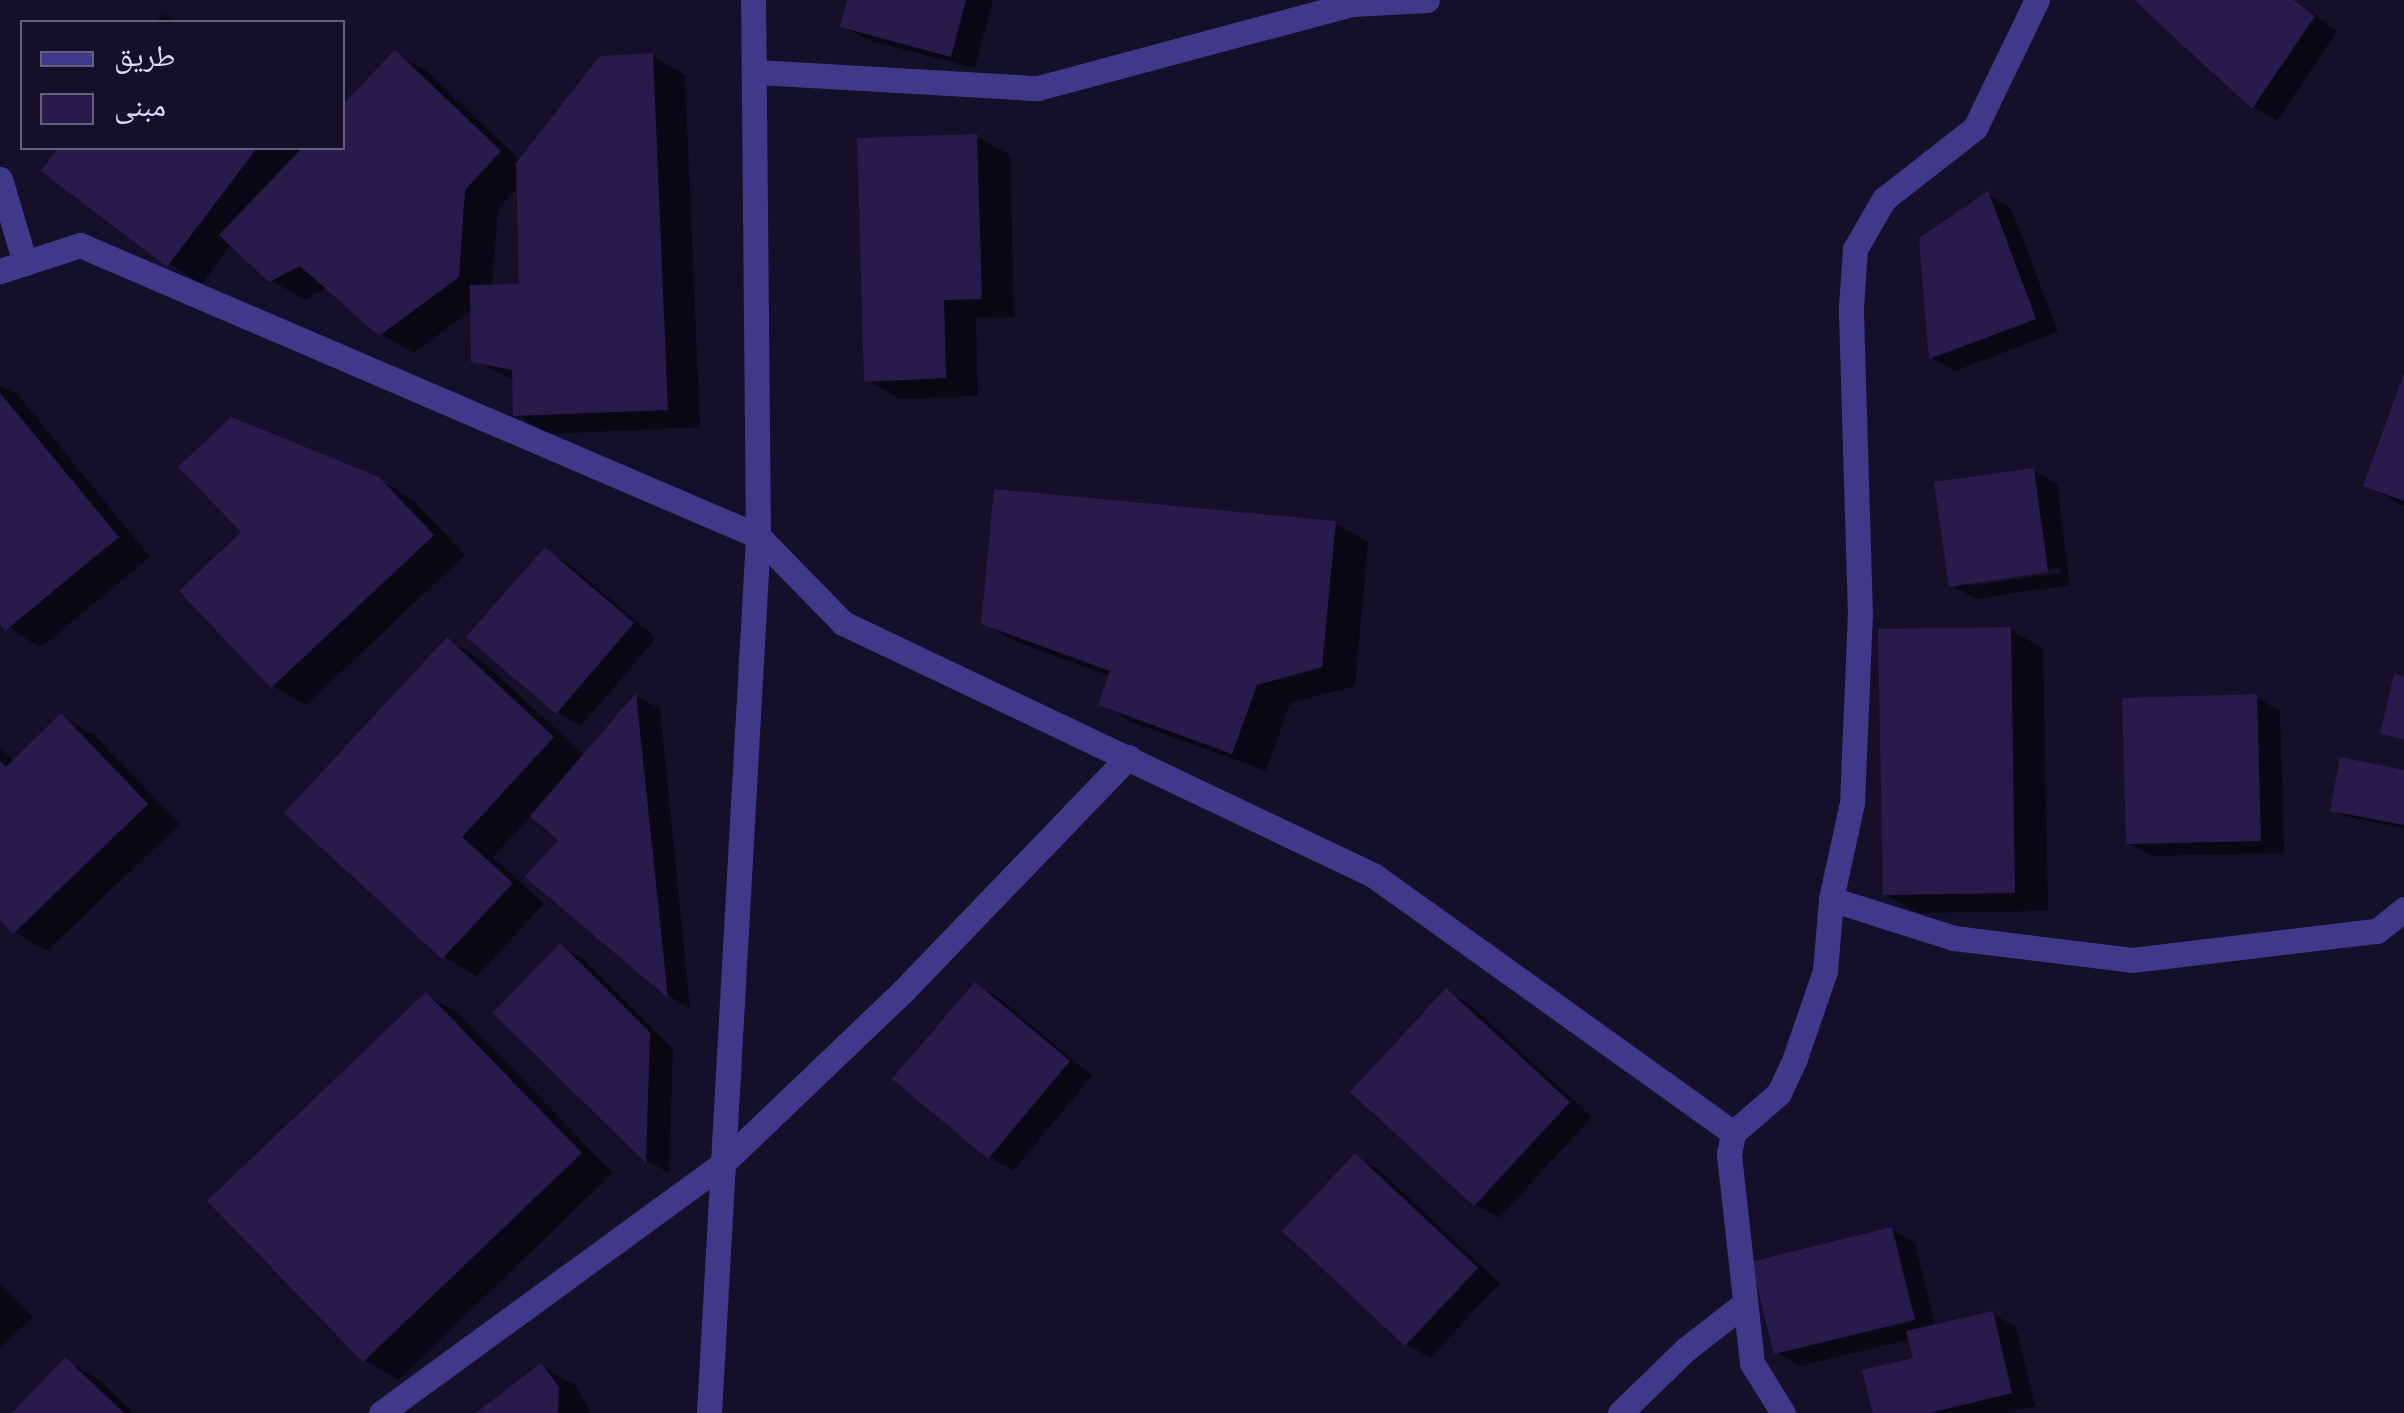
<!DOCTYPE html>
<meta charset="utf-8">
<style>
body{margin:0}
#map{position:relative;width:2404px;height:1413px;overflow:hidden;background:#150f2a;font-family:"IBM Plex Sans","Noto Naskh Arabic",sans-serif}
div>[style]{position:absolute}
[style*='--x']{left:calc(var(--x)*1px);top:calc(var(--y)*1px);width:calc(var(--w)*1px);rotate:calc(var(--a)*1deg)}
.shadow>*{inset:0;background:#0007}
.building>*{inset:0;background:#271b4b}
.minor>*{height:25px;margin:-12.5px;padding:0 12.5px;transform-origin:12.5px;border-radius:12.5px;background:#40398a}
span{translate:-50% -50%;white-space:nowrap;text-align:center;line-height:1.15;-webkit-text-stroke:8px #150f2a;paint-order:stroke}
.legend{position:absolute;left:20px;top:20px;width:325px;height:130px;box-sizing:border-box;background:#150f2a;border:2px solid #655f7f;margin:0;padding:12px 18px;list-style:none;font-size:30px;color:#ded8ff}
.legend li{display:flex;align-items:center;gap:20px;height:50px}
.legend b{width:50px;border:2px solid #655f7f}
</style>
<div id="map">
<div class="shadow">
<div style="clip-path:polygon(850px 0,993px 0,975px 68px,867px 40px,843px 26px)"></div>
<div style="clip-path:polygon(2295px 0,2337px 31px,2277px 121px,2254px 107px,2136px 2px)"></div>
<div style="clip-path:polygon(162px 14px,177px 22px,156px 22px)"></div>
<div style="clip-path:polygon(evenodd,395px 53px,428px 72px,521px 161px,652px 56px,685px 75px,700px 427px,549px 434px,516px 415px,515px 381px,474px 360px,473px 309px,414px 353px,381px 334px,328px 287px,304px 300px,271px 280px,232px 243px,202px 284px,169px 264px,44px 170px,62px 148px,342px 148px,395px 53px,519px 186px,522px 286px,492px 287px,498px 209px,519px 186px)"></div>
<div style="clip-path:polygon(976px 136px,1010px 155px,1014px 317px,976px 318px,978px 396px,900px 399px,867px 380px)"></div>
<div style="clip-path:polygon(1988px 194px,2011px 208px,2058px 332px,1955px 371px,1932px 358px)"></div>
<div style="clip-path:polygon(2404px 379px,2404px 506px,2366px 485px)"></div>
<div style="clip-path:polygon(0 385px,18px 395px,150px 557px,40px 648px,0 620px)"></div>
<div style="clip-path:polygon(evenodd,2034px 470px,2057px 484px,2070px 585px,1975px 599px,1952px 585px,2034px 470px,2060px 568px,2060px 573px,1970px 586px,1970px 581px,2060px 568px)"></div>
<div style="clip-path:polygon(378px 479px,412px 499px,465px 555px,306px 705px,273px 686px,182px 591px)"></div>
<div style="clip-path:polygon(1335px 523px,1368px 542px,1355px 686px,1290px 703px,1266px 771px,1134px 723px,1101px 704px,1110px 676px,1017px 642px,983px 623px)"></div>
<div style="clip-path:polygon(545px 550px,569px 564px,656px 638px,581px 726px,557px 712px)"></div>
<div style="clip-path:polygon(2010px 629px,2043px 649px,2048px 911px,1918px 913px,1885px 894px)"></div>
<div style="clip-path:polygon(447px 640px,480px 659px,585px 756px,637px 696px,660px 709px,690px 1009px,669px 996px,529px 877px,561px 840px,532px 815px,493px 857px,544px 904px,477px 976px,444px 957px,287px 812px)"></div>
<div style="clip-path:polygon(2256px 697px,2280px 711px,2284px 853px,2152px 856px,2128px 843px)"></div>
<div style="clip-path:polygon(61px 716px,94px 735px,180px 824px,47px 951px,14px 932px,0 917px,0 748px,14px 762px)"></div>
<div style="clip-path:polygon(2404px 772px,2404px 828px,2344px 816px,2333px 809px)"></div>
<div style="clip-path:polygon(561px 946px,584px 960px,673px 1049px,669px 1173px,648px 1161px,496px 1012px)"></div>
<div style="clip-path:polygon(975px 985px,999px 998px,1092px 1076px,1013px 1171px,990px 1157px,896px 1078px)"></div>
<div style="clip-path:polygon(1446px 991px,1470px 1005px,1592px 1117px,1499px 1218px,1475px 1204px)"></div>
<div style="clip-path:polygon(426px 995px,459px 1014px,613px 1173px,398px 1380px,365px 1360px)"></div>
<div style="clip-path:polygon(1355px 1156px,1379px 1170px,1500px 1283px,1430px 1358px,1407px 1344px)"></div>
<div style="clip-path:polygon(1891px 1229px,1915px 1243px,1936px 1326px,1993px 1314px,2016px 1327px,2035px 1406px,2005px 1413px,1875px 1413px,1916px 1360px,1911px 1339px,1800px 1366px,1776px 1352px)"></div>
<div style="clip-path:polygon(0 1283px,33px 1317px,0 1348px)"></div>
<div style="clip-path:polygon(66px 1360px,99px 1380px,134px 1413px,15px 1413px)"></div>
<div style="clip-path:polygon(541px 1366px,575px 1385px,591px 1413px,480px 1413px)"></div>
</div>
<div class="building">
<div style="clip-path:polygon(847px 0,966px 0,951px 57px,840px 27px)"></div>
<div style="clip-path:polygon(2134px 0,2294px 0,2315px 16px,2252px 109px)"></div>
<div style="clip-path:polygon(395px 50px,501px 151px,465px 190px,459px 277px,379px 336px,300px 266px,269px 282px,219px 235px,302px 148px,342px 148px,342px 105px)"></div>
<div style="clip-path:polygon(653px 53px,668px 410px,513px 416px,512px 370px,471px 362px,470px 285px,519px 284px,516px 163px,600px 56px)"></div>
<div style="clip-path:polygon(977px 134px,982px 299px,944px 300px,946px 378px,864px 382px,857px 138px)"></div>
<div style="clip-path:polygon(58px 148px,257px 148px,167px 267px,41px 171px)"></div>
<div style="clip-path:polygon(1988px 191px,2036px 319px,1929px 359px,1919px 238px)"></div>
<div style="clip-path:polygon(2404px 373px,2404px 501px,2363px 486px)"></div>
<div style="clip-path:polygon(0 393px,119px 537px,5px 631px,0 624px)"></div>
<div style="clip-path:polygon(231px 417px,379px 477px,434px 535px,271px 688px,179px 591px,241px 532px,178px 467px)"></div>
<div style="clip-path:polygon(2034px 468px,2048px 572px,1949px 587px,1934px 482px)"></div>
<div style="clip-path:polygon(994px 489px,1336px 521px,1322px 667px,1257px 685px,1232px 754px,1098px 705px,1110px 671px,981px 624px)"></div>
<div style="clip-path:polygon(545px 547px,634px 623px,556px 714px,466px 637px)"></div>
<div style="clip-path:polygon(2011px 627px,2015px 893px,1883px 895px,1878px 629px)"></div>
<div style="clip-path:polygon(447px 637px,554px 737px,462px 837px,513px 883px,442px 959px,284px 813px)"></div>
<div style="clip-path:polygon(2394px 674px,2404px 676px,2404px 739px,2380px 734px)"></div>
<div style="clip-path:polygon(636px 693px,668px 998px,525px 877px,558px 840px,530px 816px)"></div>
<div style="clip-path:polygon(2257px 694px,2261px 841px,2126px 844px,2122px 698px)"></div>
<div style="clip-path:polygon(61px 713px,148px 804px,13px 934px,0 920px,0 761px,6px 767px)"></div>
<div style="clip-path:polygon(2340px 757px,2404px 770px,2404px 825px,2330px 811px)"></div>
<div style="clip-path:polygon(560px 943px,650px 1033px,646px 1163px,493px 1013px)"></div>
<div style="clip-path:polygon(975px 982px,1070px 1061px,988px 1159px,892px 1079px)"></div>
<div style="clip-path:polygon(1446px 988px,1570px 1102px,1474px 1206px,1350px 1092px)"></div>
<div style="clip-path:polygon(426px 992px,582px 1153px,363px 1362px,207px 1201px)"></div>
<div style="clip-path:polygon(1355px 1153px,1478px 1268px,1405px 1346px,1282px 1231px)"></div>
<div style="clip-path:polygon(1892px 1227px,1915px 1320px,1774px 1354px,1751px 1262px)"></div>
<div style="clip-path:polygon(1993px 1311px,2012px 1393px,1929px 1413px,1873px 1413px,1862px 1370px,1913px 1358px,1906px 1331px)"></div>
<div style="clip-path:polygon(65px 1357px,124px 1413px,12px 1413px)"></div>
<div style="clip-path:polygon(541px 1363px,559px 1387px,558px 1413px,476px 1413px)"></div>
</div>
<div class="minor">
<div style="--x:757;--y:72;--w:281;--a:3.3"></div>
<div style="--x:1038;--y:88;--w:325;--a:-15"></div>
<div style="--x:1352;--y:4;--w:75;--a:-3.1"></div>
<div style="--x:0;--y:179;--w:88;--a:73.4"></div>
<div style="--x:0;--y:271;--w:84;--a:-18"></div>
<div style="--x:80;--y:245;--w:738;--a:23.23"></div>
<div style="--x:758;--y:536;--w:122;--a:45.7"></div>
<div style="--x:843;--y:623;--w:587;--a:25.43"></div>
<div style="--x:1373;--y:875;--w:443;--a:35.6"></div>
<div style="--x:1831;--y:899;--w:129;--a:17.6"></div>
<div style="--x:1954;--y:938;--w:179;--a:7"></div>
<div style="--x:2132;--y:960;--w:247;--a:-6.8"></div>
<div style="--x:2377;--y:931;--w:35;--a:-39"></div>
<div style="--x:381;--y:1413;--w:422;--a:-36.1"></div>
<div style="--x:722;--y:1164;--w:253;--a:-43.7"></div>
<div style="--x:905;--y:989;--w:322;--a:-46.1"></div>
<div style="--x:709;--y:1413;--w:878;--a:-86.8"></div>
<div style="--x:758;--y:536;--w:536;--a:-90.53"></div>
<div style="--x:1620;--y:1413;--w:92;--a:-44.1"></div>
<div style="--x:1686;--y:1349;--w:73;--a:-37.8"></div>
<div style="--x:1783;--y:1413;--w:59;--a:-121.8"></div>
<div style="--x:1752;--y:1363;--w:210;--a:-96.3"></div>
<div style="--x:1729;--y:1154;--w:21;--a:-79"></div>
<div style="--x:1733;--y:1133;--w:61;--a:-41"></div>
<div style="--x:1779;--y:1093;--w:38;--a:-65"></div>
<div style="--x:1795;--y:1058;--w:92;--a:-71"></div>
<div style="--x:1825;--y:971;--w:72;--a:-85.2"></div>
<div style="--x:1831;--y:899;--w:98;--a:-77.7"></div>
<div style="--x:1852;--y:803;--w:187;--a:-87.6"></div>
<div style="--x:1860;--y:616;--w:309;--a:-91.7"></div>
<div style="--x:1851;--y:307;--w:58;--a:-86.1"></div>
<div style="--x:1855;--y:249;--w:58;--a:-59.9"></div>
<div style="--x:1884;--y:199;--w:115;--a:-38"></div>
<div style="--x:1975;--y:128;--w:142;--a:-64.2"></div>
</div>
<ul class="legend">
<li><b style="height:12px;background:#40398a"></b>طريق</li>
<li><b style="height:28px;background:#271b4b"></b>مبنى</li>
</ul>
</div>
